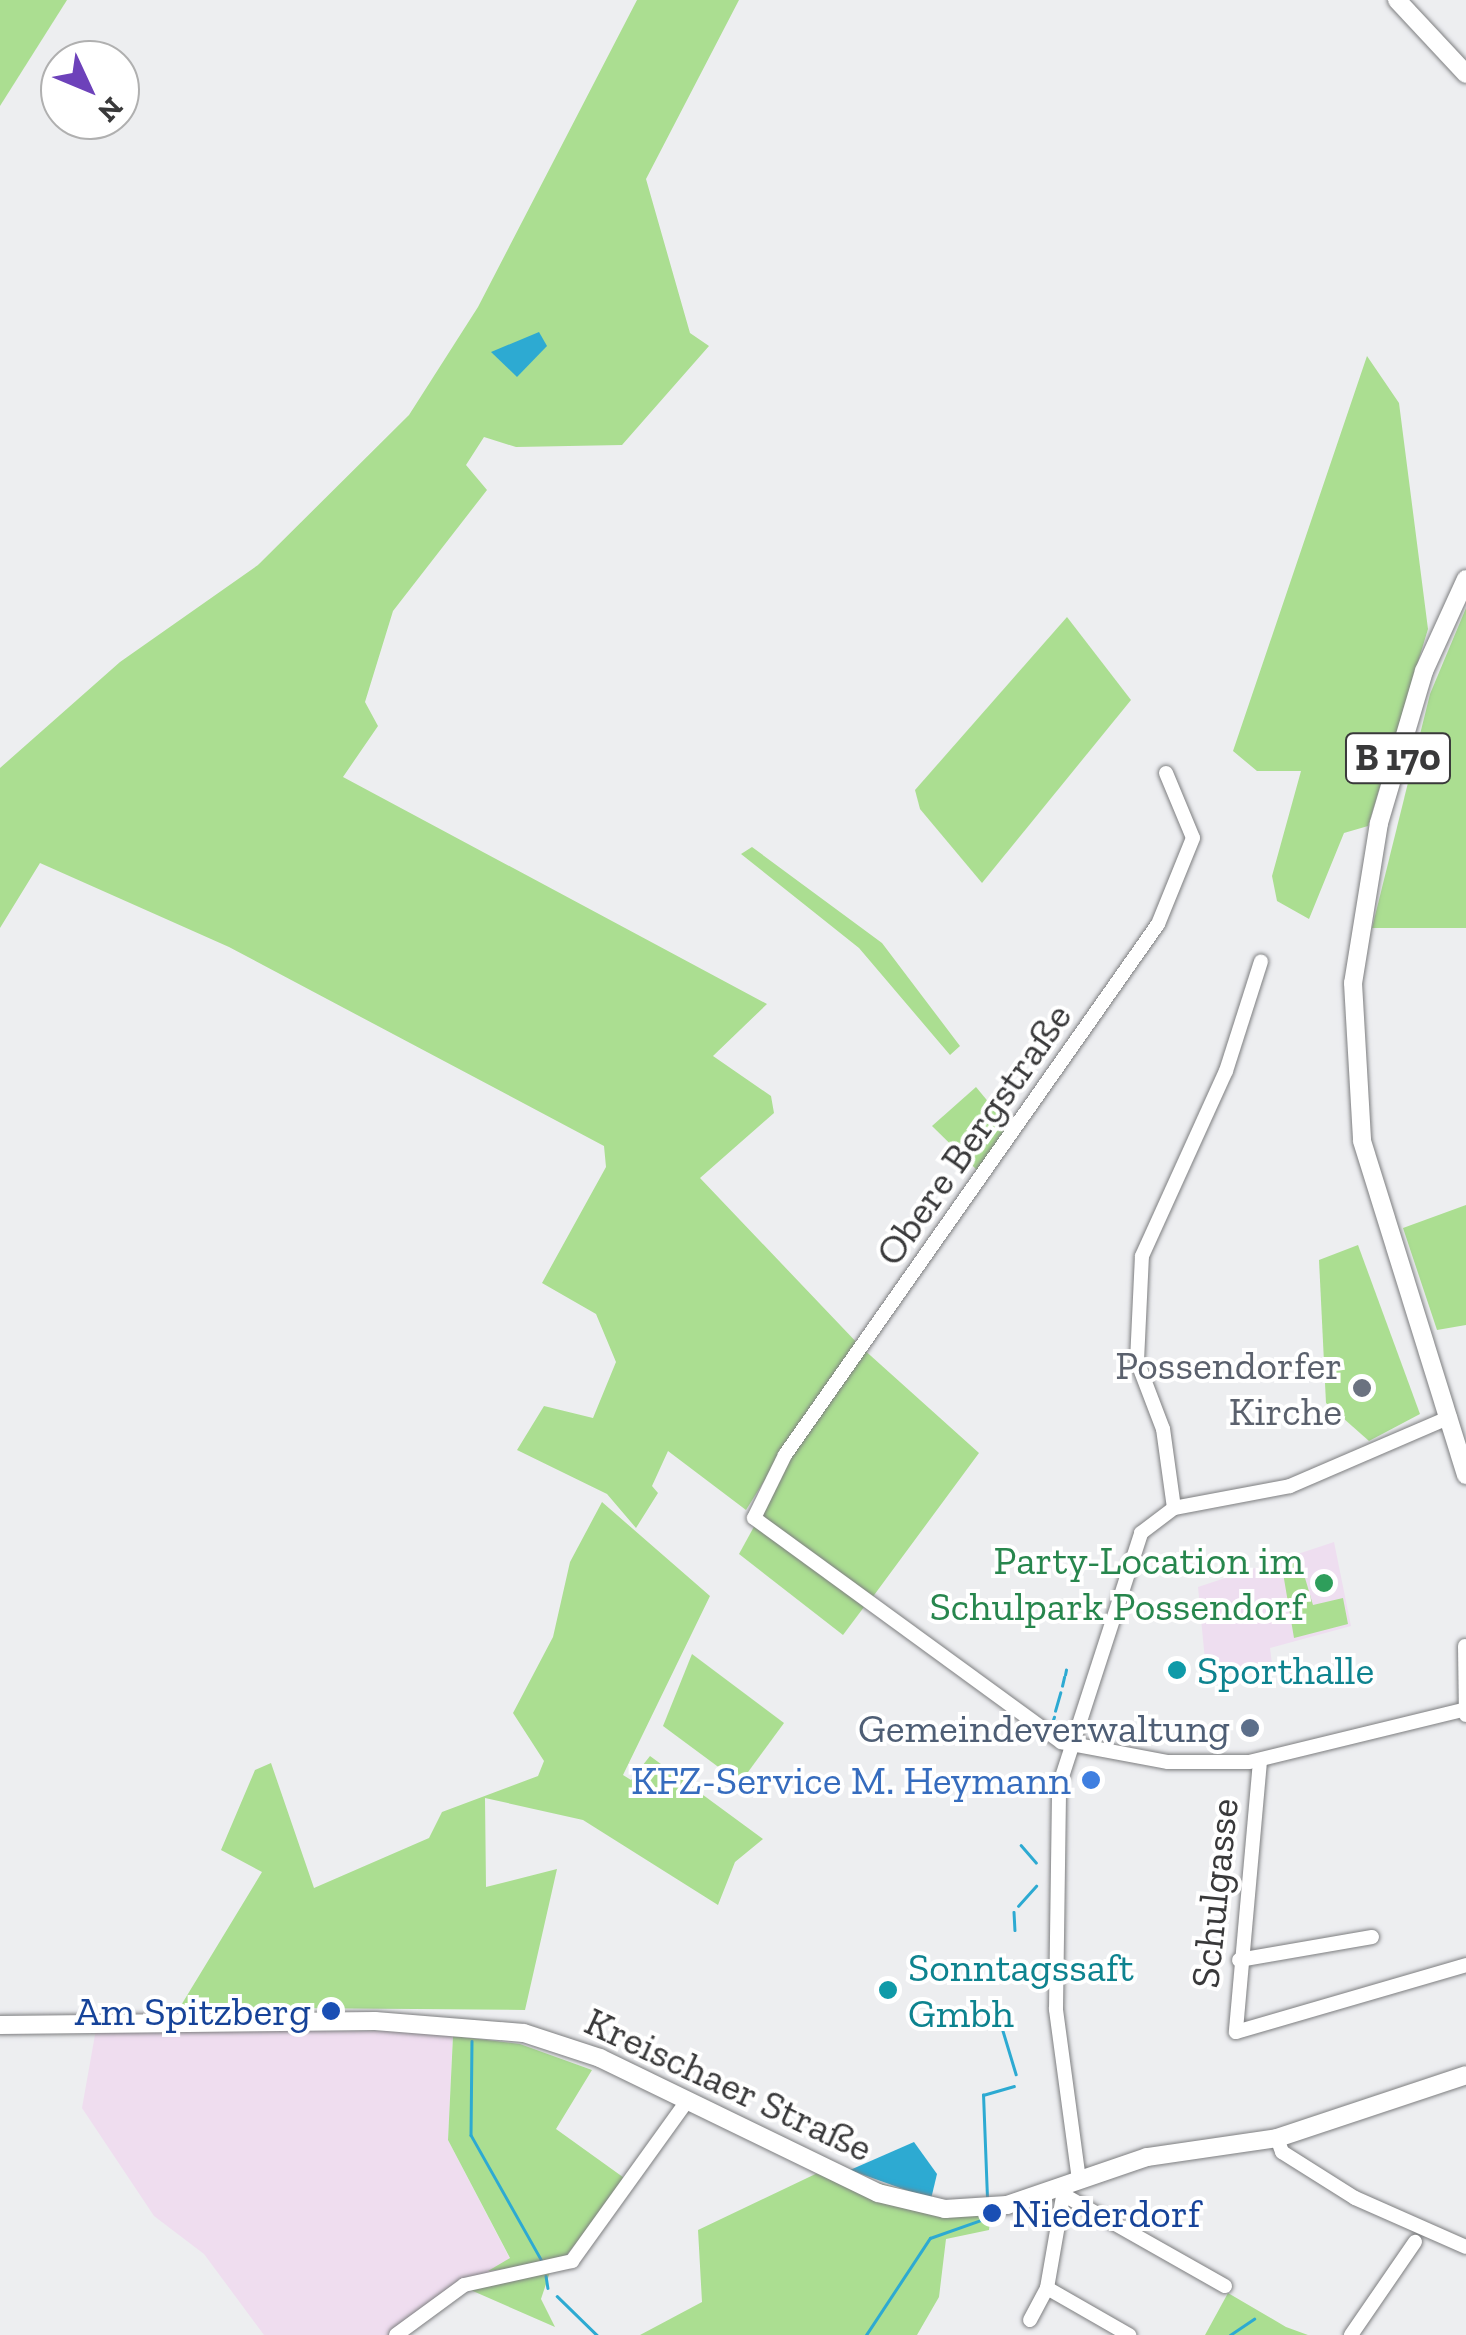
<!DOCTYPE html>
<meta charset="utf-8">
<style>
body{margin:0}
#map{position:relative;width:1466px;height:2335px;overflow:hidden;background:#edeef0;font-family:"Zilla Slab",serif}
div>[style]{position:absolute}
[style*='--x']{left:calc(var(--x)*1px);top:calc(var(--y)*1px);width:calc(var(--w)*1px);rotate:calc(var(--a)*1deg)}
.industrial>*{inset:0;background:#efddef}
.education>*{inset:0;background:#eedef0}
.green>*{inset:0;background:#abde91}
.water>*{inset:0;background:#2daad2}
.stream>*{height:2.5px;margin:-1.25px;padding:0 1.25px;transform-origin:1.25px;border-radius:1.25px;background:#2daad2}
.roads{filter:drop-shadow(0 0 2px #7d7e80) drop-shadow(0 0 2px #7d7e80)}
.minor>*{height:14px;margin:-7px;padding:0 7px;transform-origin:7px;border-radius:7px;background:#fff}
.major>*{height:18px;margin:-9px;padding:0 9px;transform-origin:9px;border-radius:9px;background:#fff}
.dots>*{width:28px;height:28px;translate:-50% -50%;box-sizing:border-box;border:5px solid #fff;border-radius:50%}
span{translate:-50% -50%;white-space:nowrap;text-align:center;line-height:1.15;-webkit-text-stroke:8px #fff;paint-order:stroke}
.shield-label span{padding:2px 8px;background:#fff;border:2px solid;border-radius:8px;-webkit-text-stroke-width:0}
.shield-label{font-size:38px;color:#39393a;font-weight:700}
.street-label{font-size:40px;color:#39393a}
.worship-label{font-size:40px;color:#5b616d}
.right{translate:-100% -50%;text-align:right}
.leisure-label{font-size:40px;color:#27864d}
.culture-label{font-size:40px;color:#0d838f}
.left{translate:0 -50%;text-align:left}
.service-label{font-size:40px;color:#4e5e75}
.shop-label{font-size:40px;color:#366cbe}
.transit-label{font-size:40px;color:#164399}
.north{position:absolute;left:40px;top:40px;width:100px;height:100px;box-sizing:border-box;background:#fff;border:2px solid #b0b0b0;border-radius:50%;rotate:134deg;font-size:28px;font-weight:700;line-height:40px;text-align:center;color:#39393a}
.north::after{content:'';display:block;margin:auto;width:35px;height:45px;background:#6d42ba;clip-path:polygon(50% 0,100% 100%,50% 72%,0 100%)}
</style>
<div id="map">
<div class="industrial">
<div style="clip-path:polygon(96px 2029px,453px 2031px,448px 2140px,510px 2259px,396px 2335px,264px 2335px,204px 2254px,154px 2216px,82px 2108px)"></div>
</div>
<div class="education">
<div style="clip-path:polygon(1334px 1542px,1351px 1626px,1270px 1648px,1272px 1664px,1206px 1671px,1198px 1587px)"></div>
</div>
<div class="green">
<div style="clip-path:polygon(0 0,67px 0,0 106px)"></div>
<div style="clip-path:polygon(637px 0,739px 0,646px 179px,690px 333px,709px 346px,622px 445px,516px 447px,484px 437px,466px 465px,487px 490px,393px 611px,365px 702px,378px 726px,343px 777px,767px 1004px,713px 1056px,771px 1096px,774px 1113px,700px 1178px,861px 1347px,979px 1453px,869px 1602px,767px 1523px,760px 1509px,781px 1454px,746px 1510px,668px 1451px,652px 1486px,658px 1493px,636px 1528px,607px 1494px,517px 1450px,544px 1406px,593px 1418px,616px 1362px,596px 1314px,542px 1283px,606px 1167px,604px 1146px,229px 947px,40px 863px,0 928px,0 768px,120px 662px,258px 565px,409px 415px,478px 307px)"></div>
<div style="clip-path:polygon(1367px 356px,1399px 403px,1428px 629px,1368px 826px,1344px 833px,1309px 919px,1277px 901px,1272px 876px,1301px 771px,1257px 771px,1233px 751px)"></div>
<div style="clip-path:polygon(1466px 608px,1466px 928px,1372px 928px,1430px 694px)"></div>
<div style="clip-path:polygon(1067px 617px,1131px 700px,982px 883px,920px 809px,915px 790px)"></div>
<div style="clip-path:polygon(752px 847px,882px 943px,960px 1046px,950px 1055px,859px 948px,741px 854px)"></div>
<div style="clip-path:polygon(976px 1087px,1010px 1128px,984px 1177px,932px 1126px)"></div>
<div style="clip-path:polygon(1466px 1205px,1466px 1325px,1437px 1330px,1403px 1228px)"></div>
<div style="clip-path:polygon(1358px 1245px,1420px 1414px,1369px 1441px,1326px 1403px,1319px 1260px)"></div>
<div style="clip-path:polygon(602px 1502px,710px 1596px,623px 1775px,631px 1780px,650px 1756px,763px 1839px,735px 1862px,718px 1905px,583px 1820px,485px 1798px,486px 1887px,557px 1869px,525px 2010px,180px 2007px,262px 1872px,221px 1850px,255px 1770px,271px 1763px,314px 1888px,429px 1838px,442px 1812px,538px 1776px,544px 1761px,513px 1713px,553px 1637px,570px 1562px)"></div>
<div style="clip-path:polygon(756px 1523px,864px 1607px,843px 1635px,739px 1554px)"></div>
<div style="clip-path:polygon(1300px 1561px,1313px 1605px,1343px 1598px,1348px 1624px,1294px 1638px,1282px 1567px)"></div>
<div style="clip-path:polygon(692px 1654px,784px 1723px,740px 1783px,663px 1726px)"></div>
<div style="clip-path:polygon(453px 2036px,520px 2044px,592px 2070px,556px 2129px,627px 2180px,561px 2262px,488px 2271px,510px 2258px,448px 2140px)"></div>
<div style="clip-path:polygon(826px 2169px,991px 2213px,989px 2230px,946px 2239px,939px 2297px,917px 2335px,640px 2335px,702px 2302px,698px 2230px)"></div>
<div style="clip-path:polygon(550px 2272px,541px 2299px,555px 2327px,466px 2288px)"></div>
<div style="clip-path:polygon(1228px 2293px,1286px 2327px,1308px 2335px,1205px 2335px)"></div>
</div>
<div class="water">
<div style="clip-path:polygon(539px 332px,547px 346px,517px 377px,491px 352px)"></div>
<div style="clip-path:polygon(914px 2142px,937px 2174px,931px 2199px,850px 2170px)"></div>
</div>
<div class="stream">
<div style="--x:1065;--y:1675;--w:5;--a:-79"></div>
<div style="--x:1062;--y:1686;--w:9;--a:-77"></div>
<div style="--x:1055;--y:1711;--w:19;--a:-74"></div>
<div style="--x:1053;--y:1720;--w:3;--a:-72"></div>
<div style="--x:1021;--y:1845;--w:23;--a:49"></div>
<div style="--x:1018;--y:1906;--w:27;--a:-48"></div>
<div style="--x:1014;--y:1912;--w:18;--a:87"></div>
<div style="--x:997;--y:2011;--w:66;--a:73.2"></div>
<div style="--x:472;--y:2041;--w:94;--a:90.6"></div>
<div style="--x:471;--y:2135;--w:145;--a:60.6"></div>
<div style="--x:987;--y:2198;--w:103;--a:-92.2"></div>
<div style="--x:983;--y:2095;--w:32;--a:-16"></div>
<div style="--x:546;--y:2276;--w:12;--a:81"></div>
<div style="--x:557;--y:2296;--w:56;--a:44.3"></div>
<div style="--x:866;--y:2335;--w:116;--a:-56.6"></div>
<div style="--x:930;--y:2238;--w:57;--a:-19.4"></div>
<div style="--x:1230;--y:2335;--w:29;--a:-34"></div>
</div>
<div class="roads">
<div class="minor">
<div style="--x:1166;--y:773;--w:70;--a:67.4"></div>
<div style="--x:1193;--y:838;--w:93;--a:112.1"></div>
<div style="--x:1158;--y:924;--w:649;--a:125.09"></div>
<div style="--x:785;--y:1455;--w:70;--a:116.2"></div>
<div style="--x:754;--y:1518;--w:380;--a:36.1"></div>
<div style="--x:1061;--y:1742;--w:109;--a:10.6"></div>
<div style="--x:1168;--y:1762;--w:81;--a:0"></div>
<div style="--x:1249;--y:1762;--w:223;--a:-13.7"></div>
<div style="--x:1174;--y:1508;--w:80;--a:-97.9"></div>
<div style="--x:1163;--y:1429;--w:73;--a:-110.9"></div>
<div style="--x:1137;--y:1361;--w:105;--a:-87.3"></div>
<div style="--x:1142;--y:1256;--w:203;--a:-65.6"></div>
<div style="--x:1226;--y:1071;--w:115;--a:-72.3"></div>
<div style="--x:1465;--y:1646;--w:69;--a:89.2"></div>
<div style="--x:1260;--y:1761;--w:272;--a:95.1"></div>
<div style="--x:1236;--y:2032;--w:240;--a:-16.2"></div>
<div style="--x:1239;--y:1960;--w:135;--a:-9.8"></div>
<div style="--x:1277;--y:2138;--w:15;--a:70"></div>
<div style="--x:1282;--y:2152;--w:86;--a:32.2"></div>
<div style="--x:1355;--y:2198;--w:121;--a:23.8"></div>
<div style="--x:1079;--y:2180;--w:173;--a:-97.7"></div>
<div style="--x:1056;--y:2009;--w:223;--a:-89.2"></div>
<div style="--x:1059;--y:1786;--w:266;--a:-72"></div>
<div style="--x:1141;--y:1533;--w:41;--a:-37.1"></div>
<div style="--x:1174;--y:1508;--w:118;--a:-10.7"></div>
<div style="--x:1290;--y:1486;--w:174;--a:-23.3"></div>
<div style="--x:1064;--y:2195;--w:185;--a:29.5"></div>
<div style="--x:1047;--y:2288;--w:95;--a:29.8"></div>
<div style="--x:1030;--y:2320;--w:36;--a:-62"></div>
<div style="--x:1047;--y:2288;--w:98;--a:-80.1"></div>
<div style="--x:396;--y:2335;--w:84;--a:-36.3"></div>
<div style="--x:464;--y:2285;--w:111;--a:-12.5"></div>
<div style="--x:572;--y:2261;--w:197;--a:-54.3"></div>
<div style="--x:1351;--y:2335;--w:113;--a:-55.5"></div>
</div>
<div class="major">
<div style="--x:1397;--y:0;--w:101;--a:47"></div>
<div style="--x:1466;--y:579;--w:101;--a:114.5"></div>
<div style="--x:1424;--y:671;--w:159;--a:106.5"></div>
<div style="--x:1379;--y:823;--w:162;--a:99.2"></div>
<div style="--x:1353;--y:983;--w:158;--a:86.7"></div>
<div style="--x:1362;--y:1141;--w:350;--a:72.7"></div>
<div style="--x:0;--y:2025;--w:375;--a:-0.6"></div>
<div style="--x:375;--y:2021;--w:149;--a:4.6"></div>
<div style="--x:524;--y:2033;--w:80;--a:18.2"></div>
<div style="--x:600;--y:2058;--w:309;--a:25.9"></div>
<div style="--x:878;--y:2193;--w:69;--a:13.4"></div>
<div style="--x:945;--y:2209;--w:62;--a:-3.7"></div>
<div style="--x:1007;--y:2205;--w:148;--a:-18.9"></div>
<div style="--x:1147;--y:2157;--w:131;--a:-8.3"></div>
<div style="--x:1277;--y:2138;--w:199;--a:-18.4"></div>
</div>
</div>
<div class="dots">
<div style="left:1362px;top:1388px;background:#6b7280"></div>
<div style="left:1324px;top:1583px;background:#2e9e5b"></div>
<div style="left:1177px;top:1670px;background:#0f9aa8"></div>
<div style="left:1250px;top:1728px;background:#5c6f8a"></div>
<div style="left:1091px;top:1780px;background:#3f7fe0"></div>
<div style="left:888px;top:1990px;background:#0f9aa8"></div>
<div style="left:331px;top:2011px;background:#1a4fb4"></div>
<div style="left:992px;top:2213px;background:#1a4fb4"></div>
</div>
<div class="shield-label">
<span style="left:1398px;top:758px">B 170</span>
</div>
<div class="street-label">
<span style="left:973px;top:1134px;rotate:-55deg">Obere Bergstraße</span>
<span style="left:1214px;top:1893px;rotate:-84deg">Schulgasse</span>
<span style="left:729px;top:2084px;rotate:25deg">Kreischaer Straße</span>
</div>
<div class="worship-label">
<span class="right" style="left:1342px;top:1388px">Possendorfer<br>Kirche</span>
</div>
<div class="leisure-label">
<span class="right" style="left:1304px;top:1583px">Party-Location im<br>Schulpark Possendorf</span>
</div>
<div class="culture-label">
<span class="left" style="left:1197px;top:1670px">Sporthalle</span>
<span class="left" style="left:908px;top:1990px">Sonntagssaft<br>Gmbh</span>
</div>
<div class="service-label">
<span class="right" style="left:1230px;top:1728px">Gemeindeverwaltung</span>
</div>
<div class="shop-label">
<span class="right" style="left:1071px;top:1780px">KFZ-Service M. Heymann</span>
</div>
<div class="transit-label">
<span class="right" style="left:311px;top:2011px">Am Spitzberg</span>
<span class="left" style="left:1012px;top:2213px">Niederdorf</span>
</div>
<div class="north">N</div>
</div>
